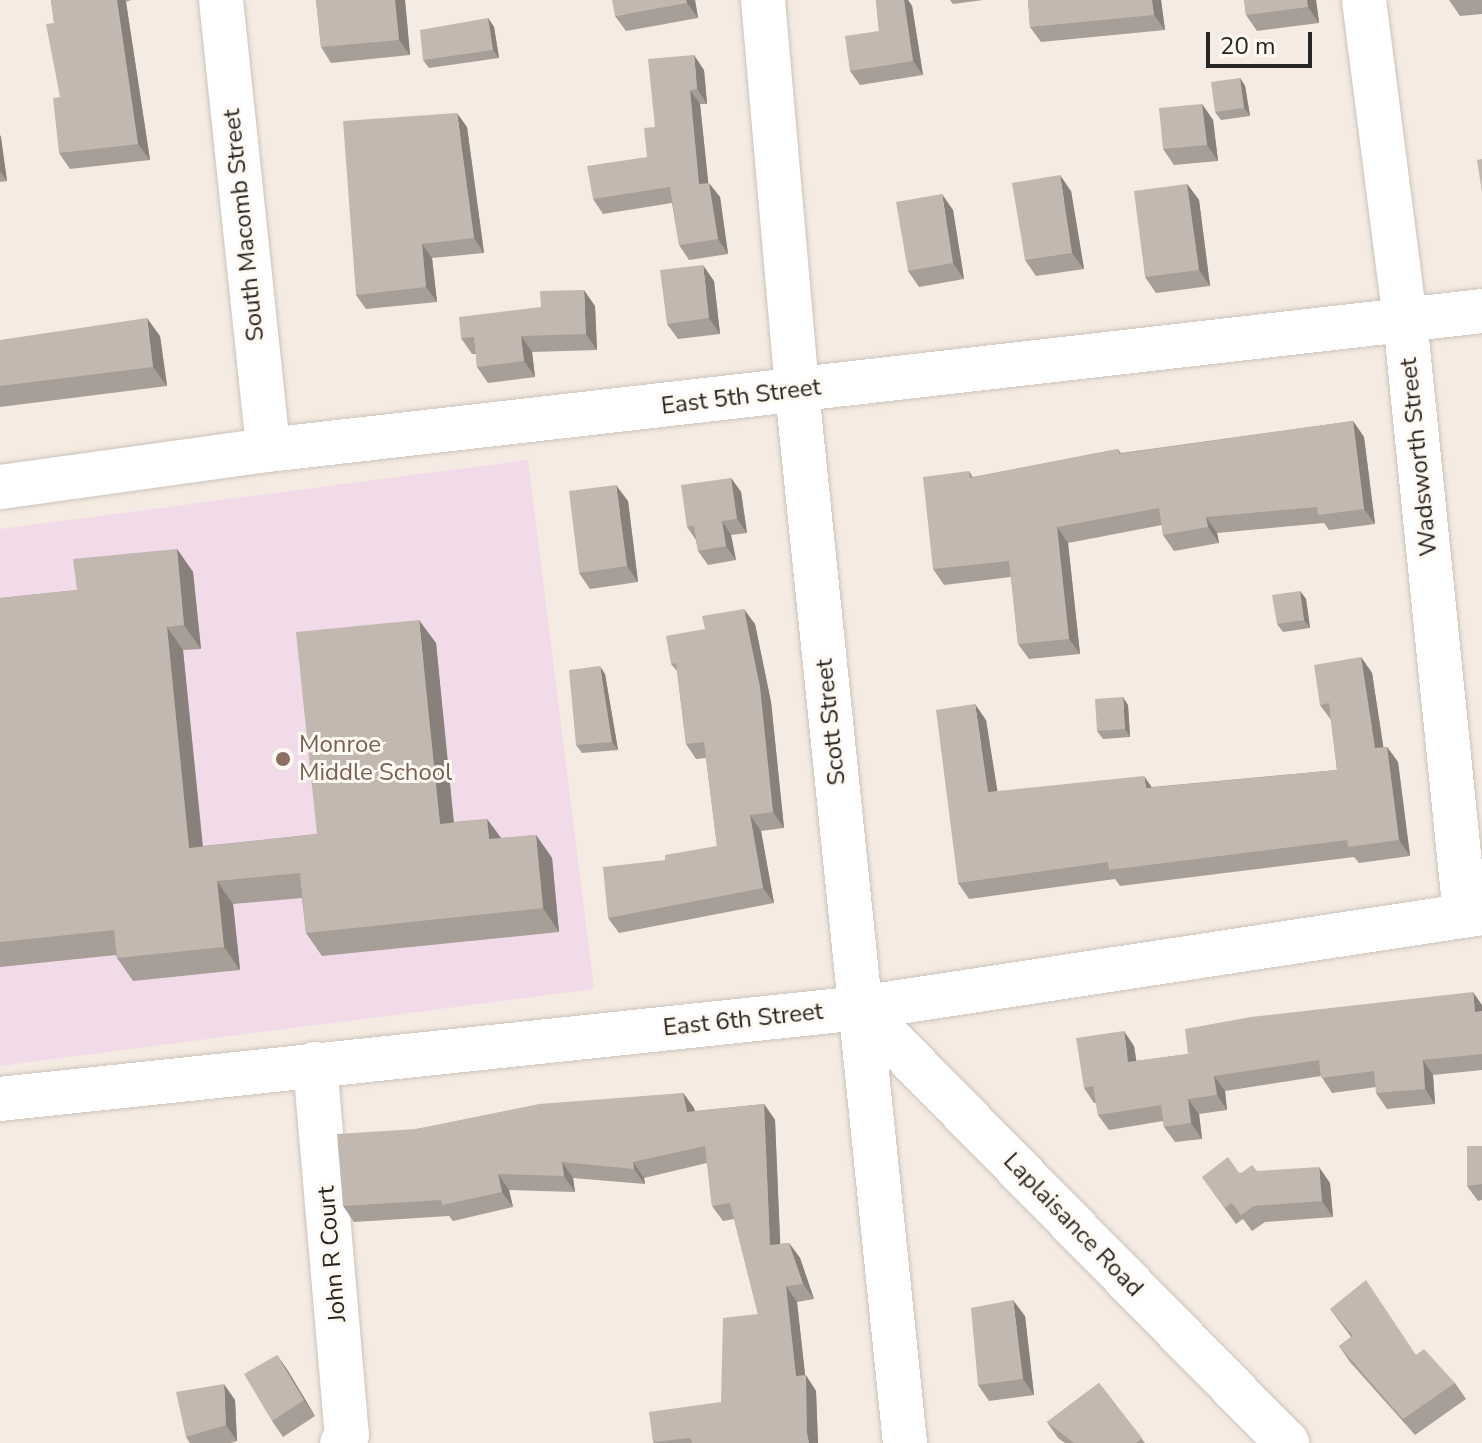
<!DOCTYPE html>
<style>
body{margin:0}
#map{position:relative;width:1482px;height:1443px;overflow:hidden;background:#f5ebe2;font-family:"Nunito Sans",sans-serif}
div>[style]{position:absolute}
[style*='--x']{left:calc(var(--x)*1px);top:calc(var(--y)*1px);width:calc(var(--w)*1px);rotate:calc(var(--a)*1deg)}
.education>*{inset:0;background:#f1dbe9}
.roads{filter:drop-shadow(0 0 2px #cdc3ba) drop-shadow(0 0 2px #cdc3ba)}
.minor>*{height:44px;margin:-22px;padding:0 22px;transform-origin:22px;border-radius:22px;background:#fff}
.wall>*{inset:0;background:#a79e97}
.shaded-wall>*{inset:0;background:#88817b}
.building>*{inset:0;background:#c2b8b0}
.dots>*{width:22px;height:22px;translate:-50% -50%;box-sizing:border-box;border:4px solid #fff9f3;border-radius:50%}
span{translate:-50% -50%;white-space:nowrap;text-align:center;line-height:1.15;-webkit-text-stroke:6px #fff9f3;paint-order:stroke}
.street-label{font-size:24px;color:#282421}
.education-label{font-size:24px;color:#785e54}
.left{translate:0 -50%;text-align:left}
.scale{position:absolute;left:1206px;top:32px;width:106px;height:36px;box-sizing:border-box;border:4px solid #282421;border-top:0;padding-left:10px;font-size:24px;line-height:28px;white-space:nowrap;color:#282421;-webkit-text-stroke:6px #fff9f3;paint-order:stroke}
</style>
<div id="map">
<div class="education">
<div style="clip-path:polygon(528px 460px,594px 989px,0 1066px,0 529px)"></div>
</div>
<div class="roads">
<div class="minor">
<div style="--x:221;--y:0;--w:452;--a:84"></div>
<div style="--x:763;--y:0;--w:392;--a:85"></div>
<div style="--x:797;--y:391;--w:1058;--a:84.14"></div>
<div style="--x:1364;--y:0;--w:322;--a:82.7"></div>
<div style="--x:1405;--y:319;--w:599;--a:84.25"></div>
<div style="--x:0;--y:487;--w:271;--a:-7.9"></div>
<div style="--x:268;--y:450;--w:1222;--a:-6.53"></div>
<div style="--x:860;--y:1008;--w:610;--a:45.53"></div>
<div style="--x:315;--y:1064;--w:372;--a:85.1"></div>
<div style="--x:347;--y:1435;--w:9;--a:122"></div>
<div style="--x:0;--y:1099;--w:865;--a:-6.04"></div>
<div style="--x:860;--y:1008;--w:629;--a:-8.68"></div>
</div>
</div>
<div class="wall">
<div style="clip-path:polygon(51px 0,131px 0,126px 2px,150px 160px,70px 169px,59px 153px,60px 97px,54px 23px)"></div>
<div style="clip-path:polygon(316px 0,405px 0,410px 55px,331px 63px,321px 47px)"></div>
<div style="clip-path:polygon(695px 0,698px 18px,626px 31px,615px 16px)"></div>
<div style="clip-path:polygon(876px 0,908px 0,912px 6px,923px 75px,860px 85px,850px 71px,879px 31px)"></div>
<div style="clip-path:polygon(950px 0,983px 0,953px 4px)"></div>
<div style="clip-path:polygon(1028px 0,1161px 0,1165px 30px,1041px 42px,1030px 27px)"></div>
<div style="clip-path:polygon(1244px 0,1316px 0,1319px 23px,1257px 31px,1246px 15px)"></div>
<div style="clip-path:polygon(1449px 0,1482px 0,1482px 14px,1460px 16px)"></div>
<div style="clip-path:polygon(488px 18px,494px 27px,499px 58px,429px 68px,423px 60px)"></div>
<div style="clip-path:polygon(704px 70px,707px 104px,700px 104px,708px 183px,720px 197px,728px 254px,689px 260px,679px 245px,672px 203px,603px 214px,593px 199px,647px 157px)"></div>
<div style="clip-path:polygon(1240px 78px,1245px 86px,1250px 116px,1221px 120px,1215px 112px)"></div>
<div style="clip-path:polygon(1202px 104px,1213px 120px,1218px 161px,1174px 165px,1163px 149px)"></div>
<div style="clip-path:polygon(467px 127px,484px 253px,432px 258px,437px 302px,366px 309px,356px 295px)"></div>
<div style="clip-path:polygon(0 135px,7px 181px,0 182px)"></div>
<div style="clip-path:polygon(1187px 184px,1199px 200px,1210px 286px,1156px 293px,1145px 277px)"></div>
<div style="clip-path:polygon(1071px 191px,1084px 269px,1036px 276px,1025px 260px)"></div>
<div style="clip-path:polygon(953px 210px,964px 279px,919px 287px,908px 271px)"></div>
<div style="clip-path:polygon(714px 281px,720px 334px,678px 339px,667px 324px)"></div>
<div style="clip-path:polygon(595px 306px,597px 350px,532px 352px,535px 377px,488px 383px,477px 367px,476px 354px,472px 354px,461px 338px)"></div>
<div style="clip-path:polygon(160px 336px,167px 386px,0 407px,0 340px)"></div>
<div style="clip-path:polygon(1353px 421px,1364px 437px,1375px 524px,1329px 530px,1324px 523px,1217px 533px,1219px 543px,1174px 551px,1163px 535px,1162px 525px,1068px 543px,1080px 654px,1029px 659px,1018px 644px,1011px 577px,944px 585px,933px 569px,969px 471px,973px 477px,1118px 449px,1121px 453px)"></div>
<div style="clip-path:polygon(731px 478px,741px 492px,747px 533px,731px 535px,736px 560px,708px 565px,698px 551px,696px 540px,687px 527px)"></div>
<div style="clip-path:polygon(628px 501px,638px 582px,590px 589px,579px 573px)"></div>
<div style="clip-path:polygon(177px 549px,193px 572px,201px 649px,183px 650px,203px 846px,317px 834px,436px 643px,454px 822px,487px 819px,501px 838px,536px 835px,552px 858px,559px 932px,322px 956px,306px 933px,302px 898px,233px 904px,240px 970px,133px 981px,117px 958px,116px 955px,0 967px,0 598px,77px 590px)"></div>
<div style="clip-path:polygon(1300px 591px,1306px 599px,1310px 628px,1283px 632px,1277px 624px)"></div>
<div style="clip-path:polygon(755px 624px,771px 702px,784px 828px,761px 831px,774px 903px,619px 933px,608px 918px,665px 860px,717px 846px,706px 758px,696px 759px,686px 744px,677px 671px,671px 664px)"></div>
<div style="clip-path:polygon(1361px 657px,1372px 673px,1383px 747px,1387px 747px,1398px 762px,1410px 856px,1359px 863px,1354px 857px,1120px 886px,1115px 879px,969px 899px,958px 883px,986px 720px,997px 791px,1152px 787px,1337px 770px,1331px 720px,1320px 705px)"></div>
<div style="clip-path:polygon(605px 674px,618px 750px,582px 753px,576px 745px)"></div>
<div style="clip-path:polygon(1128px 705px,1130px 737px,1103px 739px,1097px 731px)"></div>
<div style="clip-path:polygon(1482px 1005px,1482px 1070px,1433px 1075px,1435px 1104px,1387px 1109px,1376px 1093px,1376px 1087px,1332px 1093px,1321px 1076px,1225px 1091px,1227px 1110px,1199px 1114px,1202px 1139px,1175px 1142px,1164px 1127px,1163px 1121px,1109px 1130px,1098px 1115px,1096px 1103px,1094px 1103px,1084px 1088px,1134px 1046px,1136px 1061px,1188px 1054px)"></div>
<div style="clip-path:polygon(683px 1093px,694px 1108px,695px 1111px,764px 1104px,775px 1120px,780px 1244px,789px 1243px,800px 1258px,814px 1299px,797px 1302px,805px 1375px,816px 1391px,818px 1443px,654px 1443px,653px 1442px,721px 1402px,758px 1314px,734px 1219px,723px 1221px,712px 1206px,707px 1163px,644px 1178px,645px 1184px,573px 1178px,575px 1192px,509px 1190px,513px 1207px,453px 1221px,449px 1216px,354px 1222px,343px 1206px,416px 1129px)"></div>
<div style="clip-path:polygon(1482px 1146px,1482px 1200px,1478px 1201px,1467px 1186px)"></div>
<div style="clip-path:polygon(1257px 1171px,1330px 1183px,1333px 1217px,1265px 1222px,1252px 1231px,1243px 1219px,1236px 1224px,1202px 1177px)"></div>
<div style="clip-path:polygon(1330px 1309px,1416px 1355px,1455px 1383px,1466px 1399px,1415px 1435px,1350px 1362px,1339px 1346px,1351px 1337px)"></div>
<div style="clip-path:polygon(1025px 1316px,1034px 1395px,989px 1401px,978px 1385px)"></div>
<div style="clip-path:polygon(277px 1355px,288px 1371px,315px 1416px,283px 1437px,272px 1421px)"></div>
<div style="clip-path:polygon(1099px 1383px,1145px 1443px,1065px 1443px,1058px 1438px,1047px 1422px)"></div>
<div style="clip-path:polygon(235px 1400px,237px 1441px,231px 1443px,190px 1443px,186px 1437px)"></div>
</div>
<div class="shaded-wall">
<div style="clip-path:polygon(117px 0,125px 0,126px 2px,150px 160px,138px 144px)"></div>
<div style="clip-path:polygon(395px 0,405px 0,410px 55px,399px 40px)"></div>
<div style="clip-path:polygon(686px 0,695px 0,698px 18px,687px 3px)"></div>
<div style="clip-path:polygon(904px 0,908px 0,912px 6px,923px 75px,913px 61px)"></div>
<div style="clip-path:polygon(1152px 0,1161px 0,1165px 30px,1154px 15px)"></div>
<div style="clip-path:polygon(1307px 0,1316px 0,1319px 23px,1308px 7px)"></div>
<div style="clip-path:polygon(488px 18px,494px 27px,499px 58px,493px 50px)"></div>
<div style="clip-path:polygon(694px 55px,704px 70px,707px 104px,697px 89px)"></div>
<div style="clip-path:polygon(1240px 78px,1245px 86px,1250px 116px,1244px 108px)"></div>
<div style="clip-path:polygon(690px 90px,700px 104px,710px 199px,699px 184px)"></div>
<div style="clip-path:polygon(1202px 104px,1213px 120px,1218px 161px,1207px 145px)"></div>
<div style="clip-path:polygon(457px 113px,467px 127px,484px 253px,474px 238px)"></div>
<div style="clip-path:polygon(0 135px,1px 137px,7px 181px,0 171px)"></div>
<div style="clip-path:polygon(1060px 175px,1071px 191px,1084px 269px,1072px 253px)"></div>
<div style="clip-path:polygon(709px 183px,720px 197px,728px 254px,718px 239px)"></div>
<div style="clip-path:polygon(1187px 184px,1199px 200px,1210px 286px,1199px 270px)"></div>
<div style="clip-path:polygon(942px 194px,953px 210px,964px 279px,953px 263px)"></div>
<div style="clip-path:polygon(422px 244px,432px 258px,437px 302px,426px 287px)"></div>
<div style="clip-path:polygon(703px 265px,714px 281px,720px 334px,709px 318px)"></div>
<div style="clip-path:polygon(584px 290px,595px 306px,597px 350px,586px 334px)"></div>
<div style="clip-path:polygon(147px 318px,160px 336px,167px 386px,153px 367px)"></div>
<div style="clip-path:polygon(521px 336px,532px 352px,535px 377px,524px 361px)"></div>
<div style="clip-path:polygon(1353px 421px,1364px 437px,1375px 524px,1364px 509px)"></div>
<div style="clip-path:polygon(731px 478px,741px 492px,747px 533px,737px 519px)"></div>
<div style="clip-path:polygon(616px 485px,628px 501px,638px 582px,627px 566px)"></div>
<div style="clip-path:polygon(1206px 517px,1217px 533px,1219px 543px,1208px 527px)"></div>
<div style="clip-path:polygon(722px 521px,731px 535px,736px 560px,726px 546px)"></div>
<div style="clip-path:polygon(1057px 527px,1068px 543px,1080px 654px,1069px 639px)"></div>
<div style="clip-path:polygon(177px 549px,193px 572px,201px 649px,184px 625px)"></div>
<div style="clip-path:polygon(1300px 591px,1306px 599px,1310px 628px,1304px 620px)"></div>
<div style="clip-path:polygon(744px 609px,755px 624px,771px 702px,784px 828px,773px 812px)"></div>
<div style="clip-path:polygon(419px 620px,436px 643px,456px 847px,440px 824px)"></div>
<div style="clip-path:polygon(167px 627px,183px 650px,205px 871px,189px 848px)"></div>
<div style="clip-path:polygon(1361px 657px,1372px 673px,1386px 764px,1375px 748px)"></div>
<div style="clip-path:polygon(600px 666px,605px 674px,618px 750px,612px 742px)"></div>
<div style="clip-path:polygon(1123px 697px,1128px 705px,1130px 737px,1125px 729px)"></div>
<div style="clip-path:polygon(975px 704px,986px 720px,1000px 807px,988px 792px)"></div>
<div style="clip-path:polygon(1387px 747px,1398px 762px,1410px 856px,1399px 840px)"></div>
<div style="clip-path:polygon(1144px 776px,1155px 792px,1146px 788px)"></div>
<div style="clip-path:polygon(750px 815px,761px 831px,774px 903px,763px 888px)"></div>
<div style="clip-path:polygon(487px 819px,504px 842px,489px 839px)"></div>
<div style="clip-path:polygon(536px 835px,552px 858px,559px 932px,543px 908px)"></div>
<div style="clip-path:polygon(217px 881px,233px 904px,240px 970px,224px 947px)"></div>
<div style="clip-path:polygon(1473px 992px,1482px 1005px,1482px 1021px,1475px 1012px)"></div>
<div style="clip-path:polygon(1124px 1031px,1134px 1046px,1139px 1077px,1128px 1062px)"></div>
<div style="clip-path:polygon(1423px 1060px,1433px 1075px,1435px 1104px,1425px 1089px)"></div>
<div style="clip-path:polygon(1214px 1076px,1225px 1091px,1227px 1110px,1217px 1095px)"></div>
<div style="clip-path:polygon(683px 1093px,694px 1108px,698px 1127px,687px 1112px)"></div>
<div style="clip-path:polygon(1188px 1099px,1199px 1114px,1202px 1139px,1191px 1123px)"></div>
<div style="clip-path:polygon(764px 1104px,775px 1120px,781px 1261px,770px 1245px)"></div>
<div style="clip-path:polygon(562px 1162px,573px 1178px,575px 1192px,564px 1176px)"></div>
<div style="clip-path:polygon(633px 1162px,644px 1178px,645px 1184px,634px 1169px)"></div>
<div style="clip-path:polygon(1319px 1167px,1330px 1183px,1333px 1217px,1322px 1201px)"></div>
<div style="clip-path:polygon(498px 1174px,509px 1190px,513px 1207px,502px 1192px)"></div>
<div style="clip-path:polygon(789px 1243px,800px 1258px,814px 1299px,803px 1284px)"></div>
<div style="clip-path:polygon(786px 1286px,797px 1302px,806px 1383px,806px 1375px,816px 1391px,818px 1443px,809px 1443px,796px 1376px)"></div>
<div style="clip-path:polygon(1013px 1300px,1025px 1316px,1034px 1395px,1023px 1379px)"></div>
<div style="clip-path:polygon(277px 1355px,288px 1371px,315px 1416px,304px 1400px)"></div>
<div style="clip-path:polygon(224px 1384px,235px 1400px,237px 1441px,226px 1425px)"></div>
</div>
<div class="building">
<div style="clip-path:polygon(51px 0,117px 0,138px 144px,59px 153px,53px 98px,60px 97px,46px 24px,54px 23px)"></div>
<div style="clip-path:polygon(316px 0,395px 0,399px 40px,321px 47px)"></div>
<div style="clip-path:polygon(612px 0,686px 0,687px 3px,615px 16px)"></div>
<div style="clip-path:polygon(876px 0,904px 0,913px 61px,850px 71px,845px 36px,879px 31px)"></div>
<div style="clip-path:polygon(1028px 0,1152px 0,1154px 15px,1030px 27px)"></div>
<div style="clip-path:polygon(1244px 0,1307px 0,1308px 7px,1246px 15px)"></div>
<div style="clip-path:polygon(488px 18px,493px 50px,423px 60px,420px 30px)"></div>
<div style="clip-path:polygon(694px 55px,697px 89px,690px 90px,699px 184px,709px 183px,718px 239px,679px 245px,670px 187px,593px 199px,587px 166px,647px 157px,644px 128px,655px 127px,648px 59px)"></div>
<div style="clip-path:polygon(1240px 78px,1244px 108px,1215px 112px,1211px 82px)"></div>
<div style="clip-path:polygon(1202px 104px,1207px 145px,1163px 149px,1159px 108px)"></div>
<div style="clip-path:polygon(457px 113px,474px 238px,422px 244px,426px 287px,356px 295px,343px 121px)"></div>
<div style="clip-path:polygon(1482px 159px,1482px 192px,1477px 160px)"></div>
<div style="clip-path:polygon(1060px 175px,1072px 253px,1025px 260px,1012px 183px)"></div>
<div style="clip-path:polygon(1187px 184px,1199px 270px,1145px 277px,1134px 191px)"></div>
<div style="clip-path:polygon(942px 194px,953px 263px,908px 271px,896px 202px)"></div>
<div style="clip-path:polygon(703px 265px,709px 318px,667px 324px,660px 270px)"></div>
<div style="clip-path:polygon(584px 290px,586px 334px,521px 336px,524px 361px,477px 367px,474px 337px,461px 338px,459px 317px,541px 307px,540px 291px)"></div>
<div style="clip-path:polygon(147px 318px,153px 367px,0 386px,0 340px)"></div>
<div style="clip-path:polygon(1353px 421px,1364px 509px,1318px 515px,1317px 507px,1206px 517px,1208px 527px,1163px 535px,1159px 508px,1057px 527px,1069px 639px,1018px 644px,1009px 561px,933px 569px,923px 477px,969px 471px,970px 478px,1118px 449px,1119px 454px)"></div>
<div style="clip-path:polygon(731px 478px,737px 519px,722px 521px,726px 546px,698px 551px,694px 526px,687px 527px,681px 485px)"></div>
<div style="clip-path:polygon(616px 485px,627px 566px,579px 573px,569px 491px)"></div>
<div style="clip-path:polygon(177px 549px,184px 625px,167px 627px,189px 848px,317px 834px,296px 632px,419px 620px,440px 824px,487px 819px,489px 839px,536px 835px,543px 908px,306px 933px,300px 873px,217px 881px,224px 947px,117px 958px,114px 930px,0 942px,0 598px,77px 590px,73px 559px)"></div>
<div style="clip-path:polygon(1300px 591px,1304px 620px,1277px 624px,1272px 595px)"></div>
<div style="clip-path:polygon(744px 609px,760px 687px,773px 812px,750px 815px,763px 888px,608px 918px,603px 867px,665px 860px,665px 855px,717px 846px,704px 742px,686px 744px,676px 663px,671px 664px,666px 636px,705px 629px,702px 616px)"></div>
<div style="clip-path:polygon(1361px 657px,1375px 748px,1387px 747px,1399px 840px,1348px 847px,1347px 840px,1109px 870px,1108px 862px,958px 883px,936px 710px,975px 704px,988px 792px,1144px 776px,1146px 788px,1337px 770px,1329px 703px,1320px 705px,1314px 665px)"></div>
<div style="clip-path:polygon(600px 666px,612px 742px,576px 745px,569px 670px)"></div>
<div style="clip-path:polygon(1123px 697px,1125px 729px,1097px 731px,1095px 699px)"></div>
<div style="clip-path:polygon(1473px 992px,1475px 1012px,1482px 1011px,1482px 1054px,1423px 1060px,1425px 1089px,1376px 1093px,1374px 1071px,1321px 1078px,1319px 1060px,1214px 1076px,1217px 1095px,1188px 1099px,1191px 1123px,1164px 1127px,1161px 1105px,1098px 1115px,1093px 1086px,1084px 1088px,1076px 1038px,1124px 1031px,1128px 1062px,1188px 1054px,1185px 1029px,1251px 1017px)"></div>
<div style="clip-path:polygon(683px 1093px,687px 1112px,764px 1104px,770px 1245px,789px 1243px,803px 1284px,786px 1286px,796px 1376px,806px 1375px,807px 1433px,809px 1443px,692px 1443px,690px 1438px,653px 1442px,649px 1412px,721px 1402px,723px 1318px,758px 1314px,730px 1203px,712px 1206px,705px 1146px,633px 1162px,634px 1169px,562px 1162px,564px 1176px,498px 1174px,502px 1192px,442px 1205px,441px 1200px,343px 1206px,337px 1134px,416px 1129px,539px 1104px)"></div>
<div style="clip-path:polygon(1467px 1146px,1482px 1146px,1482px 1184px,1467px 1186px)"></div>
<div style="clip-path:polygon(1228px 1157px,1240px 1174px,1252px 1165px,1257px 1171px,1319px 1167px,1322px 1201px,1254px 1206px,1241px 1215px,1232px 1203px,1225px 1208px,1202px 1177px)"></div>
<div style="clip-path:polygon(1366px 1280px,1416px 1355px,1424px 1349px,1455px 1383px,1403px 1419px,1339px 1346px,1353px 1336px,1330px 1309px)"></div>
<div style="clip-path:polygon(1013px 1300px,1023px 1379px,978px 1385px,971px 1308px)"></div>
<div style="clip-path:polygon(277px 1355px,304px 1400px,272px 1421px,244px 1374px)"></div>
<div style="clip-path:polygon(1099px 1383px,1142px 1438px,1136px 1443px,1074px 1443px,1047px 1422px)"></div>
<div style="clip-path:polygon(224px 1384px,226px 1425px,186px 1437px,176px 1392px)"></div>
</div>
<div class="dots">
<div style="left:283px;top:759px;background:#8d6e63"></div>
</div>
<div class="street-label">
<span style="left:244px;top:225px;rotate:-96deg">South Macomb Street</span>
<span style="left:741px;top:397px;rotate:-7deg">East 5th Street</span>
<span style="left:1419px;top:457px;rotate:-96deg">Wadsworth Street</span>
<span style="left:831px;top:722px;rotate:-96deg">Scott Street</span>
<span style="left:743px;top:1020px;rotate:-6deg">East 6th Street</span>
<span style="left:1073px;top:1225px;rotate:46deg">Laplaisance Road</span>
<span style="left:332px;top:1254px;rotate:-95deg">John R Court</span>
</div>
<div class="education-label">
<span class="left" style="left:299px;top:759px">Monroe<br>Middle School</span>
</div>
<div class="scale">20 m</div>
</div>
